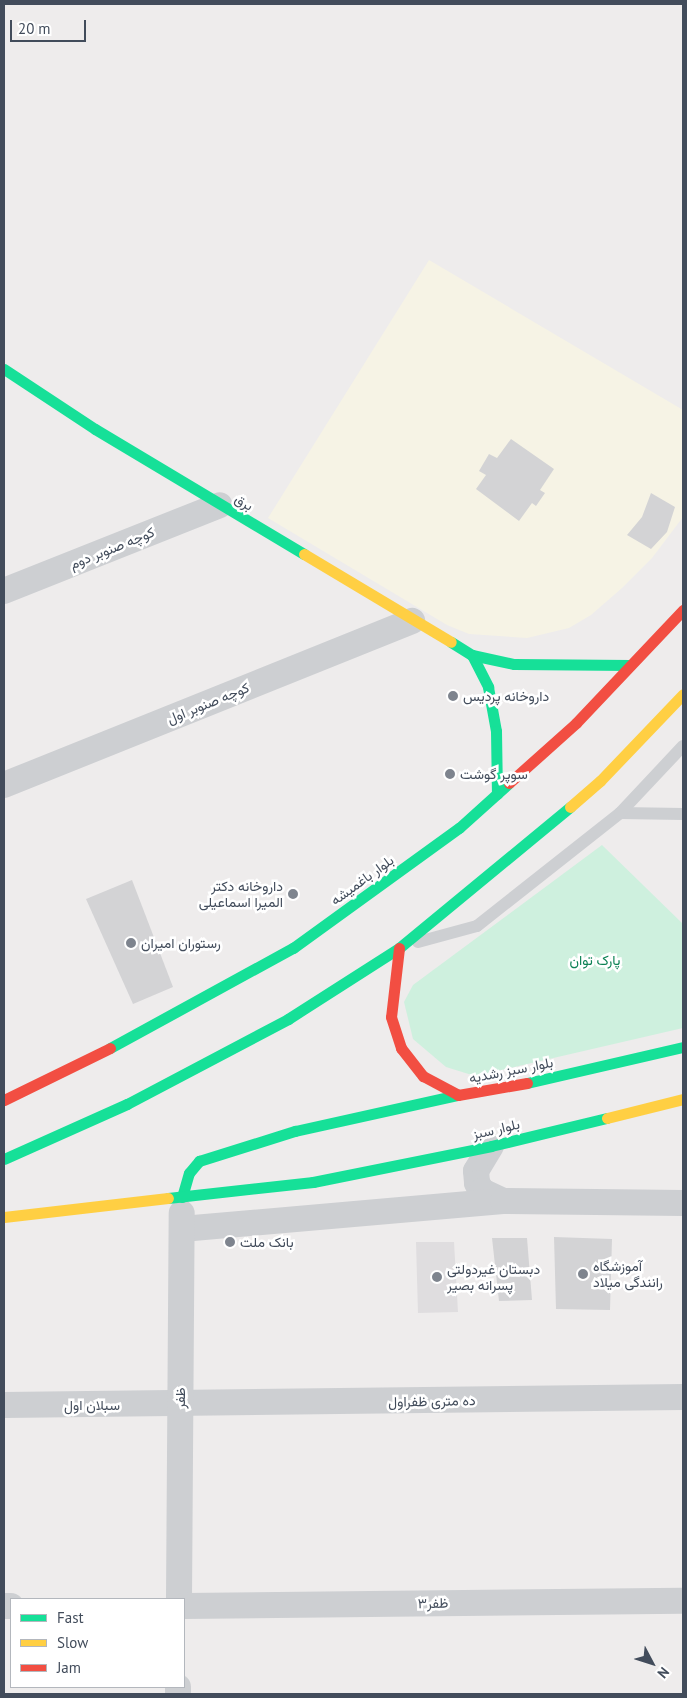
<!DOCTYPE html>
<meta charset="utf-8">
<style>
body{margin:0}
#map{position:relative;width:687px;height:1698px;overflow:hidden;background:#eeecec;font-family:"PT Sans",Vazirmatn,sans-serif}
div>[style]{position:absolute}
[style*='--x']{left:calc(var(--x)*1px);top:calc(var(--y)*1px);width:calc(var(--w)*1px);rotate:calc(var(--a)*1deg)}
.commercial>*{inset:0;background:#f6f3e5}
.education>*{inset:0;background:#dfdddf}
.green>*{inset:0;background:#cef0de}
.building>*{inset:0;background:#d3d3d5}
.lane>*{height:12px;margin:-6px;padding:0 6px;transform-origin:6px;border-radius:6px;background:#cdcfd2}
.street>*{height:26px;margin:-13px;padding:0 13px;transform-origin:13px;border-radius:13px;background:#cdcfd2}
.fast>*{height:11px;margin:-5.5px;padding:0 5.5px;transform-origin:5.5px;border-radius:5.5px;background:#16e098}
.slow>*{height:11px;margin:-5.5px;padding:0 5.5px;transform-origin:5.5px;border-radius:5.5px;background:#ffcf43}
.jam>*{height:11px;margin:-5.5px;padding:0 5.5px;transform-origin:5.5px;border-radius:5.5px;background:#f24e42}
.dots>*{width:14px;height:14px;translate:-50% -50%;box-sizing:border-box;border:2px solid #fff;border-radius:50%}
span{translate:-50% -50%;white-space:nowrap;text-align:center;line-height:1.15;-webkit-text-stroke:5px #fff;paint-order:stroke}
.street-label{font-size:14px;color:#424c5b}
.poi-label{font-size:14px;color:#424c5b}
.left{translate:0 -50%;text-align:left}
.right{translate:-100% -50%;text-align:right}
.park-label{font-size:14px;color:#0d8255}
.frame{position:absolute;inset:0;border:5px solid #424c5b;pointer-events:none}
.legend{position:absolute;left:10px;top:1598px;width:175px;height:90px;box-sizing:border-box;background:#fff;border:1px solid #b3b7bd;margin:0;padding:6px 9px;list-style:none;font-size:15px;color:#424c5b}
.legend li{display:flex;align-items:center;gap:10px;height:25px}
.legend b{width:25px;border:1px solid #b3b7bd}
.north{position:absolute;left:627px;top:1638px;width:50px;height:50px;-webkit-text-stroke:4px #fff;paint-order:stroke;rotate:130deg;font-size:14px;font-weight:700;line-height:20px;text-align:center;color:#424c5b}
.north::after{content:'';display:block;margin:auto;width:18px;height:22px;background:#424c5b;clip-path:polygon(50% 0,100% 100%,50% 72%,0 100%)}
.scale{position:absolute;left:10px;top:20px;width:76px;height:22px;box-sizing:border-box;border:2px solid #424c5b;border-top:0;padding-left:6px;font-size:15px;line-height:18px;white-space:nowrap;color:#424c5b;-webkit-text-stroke:4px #fff;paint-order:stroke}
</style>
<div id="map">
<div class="commercial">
<div style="clip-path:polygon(429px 260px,683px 410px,683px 517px,652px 558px,622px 588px,591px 615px,569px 628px,527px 638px,469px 634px,447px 625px,268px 518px)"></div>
</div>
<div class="education">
<div style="clip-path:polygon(416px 1242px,454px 1242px,458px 1312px,418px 1313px)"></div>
</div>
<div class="green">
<div style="clip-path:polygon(602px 845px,683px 924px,683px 1028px,475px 1076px,446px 1067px,413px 1039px,404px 1002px,413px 985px)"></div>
</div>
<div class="building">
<div style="clip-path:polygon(511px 439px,554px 469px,540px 490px,545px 493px,536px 506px,532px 503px,519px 521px,476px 489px,486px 475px,479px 471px,489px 454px,497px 458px)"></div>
<div style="clip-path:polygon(651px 493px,675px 507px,667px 532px,651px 549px,627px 535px,642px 517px)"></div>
<div style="clip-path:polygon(132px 880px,173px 987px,133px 1004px,86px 899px)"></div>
<div style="clip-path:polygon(554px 1237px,612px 1239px,610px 1310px,556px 1309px)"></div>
<div style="clip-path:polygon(492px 1238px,527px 1238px,532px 1300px,499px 1301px)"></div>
</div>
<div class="lane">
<div style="--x:620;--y:813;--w:63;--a:0.9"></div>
<div style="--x:418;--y:942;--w:61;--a:-15.2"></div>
<div style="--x:477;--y:926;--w:182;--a:-38.3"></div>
<div style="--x:620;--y:813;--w:92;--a:-46.8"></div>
</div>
<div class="street">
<div style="--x:4;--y:591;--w:232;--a:-21.7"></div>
<div style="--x:4;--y:785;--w:440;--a:-21.9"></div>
<div style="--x:491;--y:1146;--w:29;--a:121"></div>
<div style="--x:476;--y:1171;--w:12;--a:85"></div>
<div style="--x:477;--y:1183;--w:9;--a:58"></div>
<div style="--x:482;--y:1191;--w:23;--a:25"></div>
<div style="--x:182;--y:1229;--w:322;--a:-5"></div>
<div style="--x:503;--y:1201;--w:180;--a:0.6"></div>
<div style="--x:4;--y:1405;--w:679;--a:-0.68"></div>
<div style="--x:179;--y:1599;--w:386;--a:-89.6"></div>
<div style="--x:4;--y:1606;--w:7;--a:0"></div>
<div style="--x:184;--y:1606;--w:499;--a:-0.6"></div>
<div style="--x:178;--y:1694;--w:7;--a:-90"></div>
</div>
<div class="fast">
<div style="--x:4;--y:369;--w:109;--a:33.4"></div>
<div style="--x:95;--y:429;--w:244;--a:30.9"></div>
<div style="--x:451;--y:642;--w:25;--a:32"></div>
<div style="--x:472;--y:655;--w:43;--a:12.1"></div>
<div style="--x:514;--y:664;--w:116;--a:0.5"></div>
<div style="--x:472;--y:655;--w:36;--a:63"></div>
<div style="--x:488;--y:687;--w:45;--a:79.7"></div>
<div style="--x:496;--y:731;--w:63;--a:89.1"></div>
<div style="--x:110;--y:1048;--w:209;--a:-28.7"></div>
<div style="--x:293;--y:948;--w:205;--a:-35.9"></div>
<div style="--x:459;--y:828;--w:67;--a:-42"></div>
<div style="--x:527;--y:1083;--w:160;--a:-13"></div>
<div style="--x:4;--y:1159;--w:135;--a:-24.1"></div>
<div style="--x:127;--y:1104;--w:182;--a:-27.8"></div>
<div style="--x:288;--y:1019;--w:132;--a:-32.6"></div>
<div style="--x:399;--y:948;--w:222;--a:-39.5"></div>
<div style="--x:182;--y:1197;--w:25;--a:-74"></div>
<div style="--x:189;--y:1173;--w:16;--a:-50"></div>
<div style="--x:199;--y:1161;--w:101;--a:-17.4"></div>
<div style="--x:295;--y:1131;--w:167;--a:-12.5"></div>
<div style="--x:168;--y:1198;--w:146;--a:-6.3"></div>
<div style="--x:313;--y:1182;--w:182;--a:-11.4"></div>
<div style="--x:491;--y:1146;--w:119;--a:-13.6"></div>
</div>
<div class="slow">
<div style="--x:304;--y:554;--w:171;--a:30.9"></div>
<div style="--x:570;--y:807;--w:40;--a:-41"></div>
<div style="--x:600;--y:781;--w:120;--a:-46.3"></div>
<div style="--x:607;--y:1118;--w:78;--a:-14"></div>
<div style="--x:4;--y:1217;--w:165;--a:-6.6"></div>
</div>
<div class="jam">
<div style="--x:509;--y:783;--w:90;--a:-41.8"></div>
<div style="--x:576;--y:723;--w:156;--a:-46.6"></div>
<div style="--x:399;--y:948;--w:69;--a:96.6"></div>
<div style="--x:391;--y:1017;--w:33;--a:72"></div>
<div style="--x:401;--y:1048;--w:36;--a:52"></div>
<div style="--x:423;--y:1076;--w:40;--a:28"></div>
<div style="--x:458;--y:1095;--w:70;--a:-9.9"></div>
<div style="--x:4;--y:1100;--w:118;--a:-26.1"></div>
</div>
<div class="dots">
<div style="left:453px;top:696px;background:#7e848e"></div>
<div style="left:450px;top:774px;background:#7e848e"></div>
<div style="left:293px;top:894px;background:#7e848e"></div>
<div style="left:131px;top:943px;background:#7e848e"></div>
<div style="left:230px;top:1242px;background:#7e848e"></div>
<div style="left:583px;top:1274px;background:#7e848e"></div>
<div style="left:437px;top:1277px;background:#7e848e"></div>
</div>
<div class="street-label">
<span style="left:244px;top:502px;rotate:31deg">برق</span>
<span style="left:112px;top:548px;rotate:-22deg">کوچه صنوبر دوم</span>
<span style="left:208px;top:703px;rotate:-22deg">کوچه صنوبر اول</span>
<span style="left:362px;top:880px;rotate:-36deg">بلوار باغمیشه</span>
<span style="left:511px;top:1070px;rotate:-11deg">بلوار سبز رشدیه</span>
<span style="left:496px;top:1129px;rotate:-13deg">بلوار سبز</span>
<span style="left:180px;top:1398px;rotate:-90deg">ظفر</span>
<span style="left:432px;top:1401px;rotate:-1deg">ده متری ظفراول</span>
<span style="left:92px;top:1405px">سبلان اول</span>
<span style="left:433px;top:1603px;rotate:-1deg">ظفر۳</span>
</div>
<div class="poi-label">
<span class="left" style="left:463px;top:696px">داروخانه پردیس</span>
<span class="left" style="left:460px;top:774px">سوپر گوشت</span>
<span class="right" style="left:283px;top:894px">داروخانه دکتر<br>المیرا اسماعیلی</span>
<span class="left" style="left:141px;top:943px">رستوران امیران</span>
<span class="left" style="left:240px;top:1242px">بانک ملت</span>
<span class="left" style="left:593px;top:1274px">آموزشگاه<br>رانندگی میلاد</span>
<span class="left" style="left:447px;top:1277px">دبستان غیردولتی<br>پسرانه بصیر</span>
</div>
<div class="park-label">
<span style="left:595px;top:960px">پارک توان</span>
</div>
<div class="frame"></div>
<ul class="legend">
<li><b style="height:6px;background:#16e098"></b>Fast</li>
<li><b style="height:6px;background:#ffcf43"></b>Slow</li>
<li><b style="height:6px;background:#f24e42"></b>Jam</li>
</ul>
<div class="north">N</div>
<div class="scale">20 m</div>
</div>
